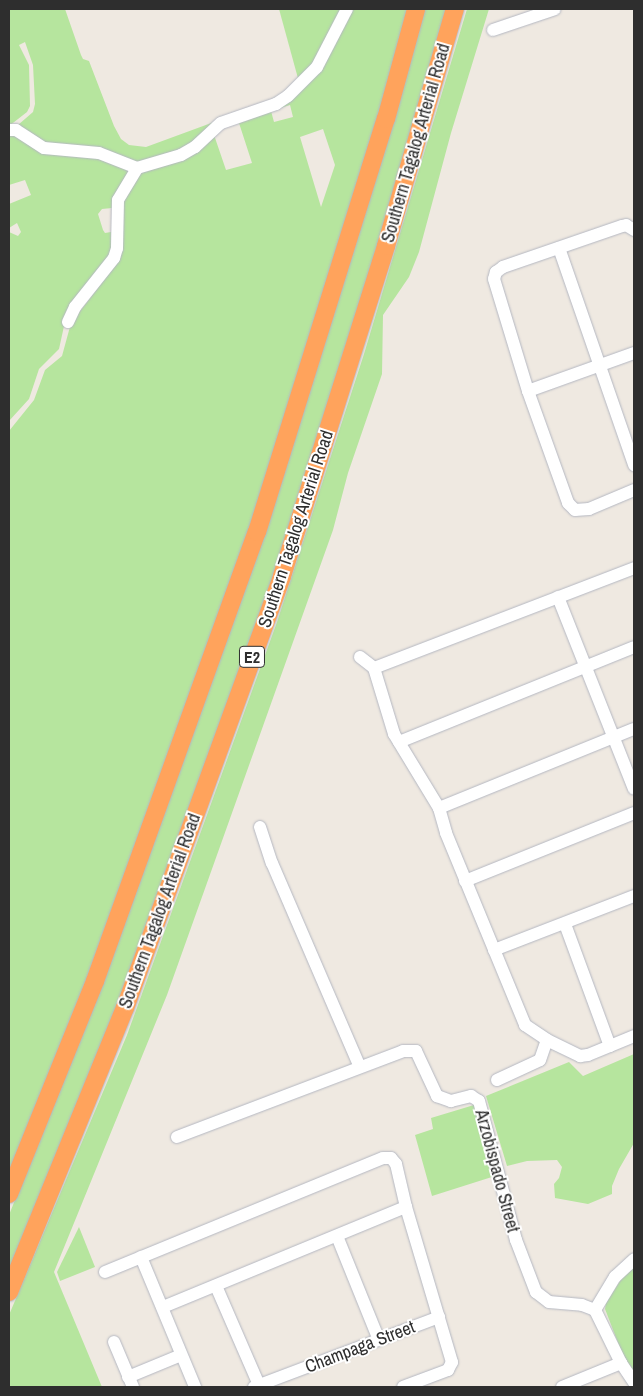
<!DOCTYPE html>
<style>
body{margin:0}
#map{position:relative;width:643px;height:1396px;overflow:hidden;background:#efe9e1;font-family:"Archivo Narrow",sans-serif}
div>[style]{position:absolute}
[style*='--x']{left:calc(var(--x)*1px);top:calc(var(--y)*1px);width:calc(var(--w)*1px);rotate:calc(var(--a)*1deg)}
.green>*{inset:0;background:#b6e59e}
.roads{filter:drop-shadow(0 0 1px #b4b7c1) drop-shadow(0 0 1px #b4b7c1)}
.minor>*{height:12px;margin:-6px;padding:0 6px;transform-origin:6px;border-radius:6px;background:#fff}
.highway>*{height:18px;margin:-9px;padding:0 9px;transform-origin:9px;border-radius:9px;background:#ffa35c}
span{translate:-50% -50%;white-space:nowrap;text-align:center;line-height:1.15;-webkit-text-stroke:4px #fff;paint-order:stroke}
.shield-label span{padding:1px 4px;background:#fff;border:1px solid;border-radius:4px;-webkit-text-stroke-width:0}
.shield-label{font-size:16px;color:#2e2e2e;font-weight:700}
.street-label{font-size:18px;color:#2e2e2e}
.frame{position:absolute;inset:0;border:10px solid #2e2e2e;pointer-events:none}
</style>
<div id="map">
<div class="green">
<div style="clip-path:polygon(9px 9px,65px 9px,81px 55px,83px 59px,89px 61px,114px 126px,121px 139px,129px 145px,146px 147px,214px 122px,195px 143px,142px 164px,49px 146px,18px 125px,33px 112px,35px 104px,33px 65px,25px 42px,19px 45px,29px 65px,30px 106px,27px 112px,9px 126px)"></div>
<div style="clip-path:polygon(279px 9px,344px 9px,327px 42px,299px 82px)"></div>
<div style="clip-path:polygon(evenodd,350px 9px,408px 9px,380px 112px,250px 528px,87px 977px,9px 1174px,9px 431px,34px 400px,45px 370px,62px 356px,71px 323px,110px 272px,118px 211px,136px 176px,213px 132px,226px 170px,252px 163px,239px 123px,287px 101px,350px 9px,290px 105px,293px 117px,274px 122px,271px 111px,290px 105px,350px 9px,323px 129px,335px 165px,321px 207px,300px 137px,323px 129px)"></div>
<div style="clip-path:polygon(424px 9px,448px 9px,417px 125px,277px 571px,120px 1006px,9px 1275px,9px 1215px,102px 982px)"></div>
<div style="clip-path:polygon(467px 9px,489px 9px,451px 133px,419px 252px,409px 277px,383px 315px,382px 374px,348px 473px,333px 530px,167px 995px,54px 1272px,102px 1387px,9px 1387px,9px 1315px,127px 1035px,277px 622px,364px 354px)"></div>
<div style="clip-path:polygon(9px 135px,82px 153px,130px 168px,112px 208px,102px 209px,98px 214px,103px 230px,105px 233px,111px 232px,111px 255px,66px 317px,59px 349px,39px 369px,29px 399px,9px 421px,9px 232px,18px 236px,21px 232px,17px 223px,9px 228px,9px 204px,31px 195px,25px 180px,9px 185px)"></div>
<div style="clip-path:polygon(634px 1054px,634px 1143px,619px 1169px,612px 1186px,612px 1194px,588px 1204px,555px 1198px,554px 1184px,559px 1178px,562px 1167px,557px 1160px,527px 1161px,507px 1166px,486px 1096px,569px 1062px,583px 1076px)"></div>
<div style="clip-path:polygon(474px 1105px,495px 1176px,432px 1196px,415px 1135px,433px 1129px,431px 1118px)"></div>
<div style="clip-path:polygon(79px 1227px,95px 1267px,60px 1281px,57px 1272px)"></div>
<div style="clip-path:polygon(634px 1265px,634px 1376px,625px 1361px,605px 1309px,606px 1303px,622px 1278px)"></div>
</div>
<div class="roads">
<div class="minor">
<div style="--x:493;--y:30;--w:65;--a:-18.7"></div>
<div style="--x:9;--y:130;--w:7;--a:0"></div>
<div style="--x:16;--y:130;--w:33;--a:33"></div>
<div style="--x:44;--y:148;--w:55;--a:5.2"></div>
<div style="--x:99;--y:153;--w:41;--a:21.5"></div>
<div style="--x:137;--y:168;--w:46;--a:-16.5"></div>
<div style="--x:181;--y:155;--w:16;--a:-30"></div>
<div style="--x:195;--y:147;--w:35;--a:-43"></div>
<div style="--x:221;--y:123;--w:58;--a:-19.1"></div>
<div style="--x:276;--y:104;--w:14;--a:-34"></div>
<div style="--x:288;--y:96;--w:41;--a:-45"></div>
<div style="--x:317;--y:67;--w:65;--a:-62.7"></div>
<div style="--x:634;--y:230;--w:9;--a:-148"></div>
<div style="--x:626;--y:225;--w:4;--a:166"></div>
<div style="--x:622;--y:226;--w:126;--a:161"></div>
<div style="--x:503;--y:267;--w:9;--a:144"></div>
<div style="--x:496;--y:272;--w:7;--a:106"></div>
<div style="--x:494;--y:279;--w:117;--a:73.1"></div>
<div style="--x:528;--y:391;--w:119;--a:70.3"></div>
<div style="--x:568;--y:503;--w:10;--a:45"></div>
<div style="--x:575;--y:510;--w:14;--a:-4"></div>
<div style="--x:589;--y:509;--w:49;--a:-22.9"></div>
<div style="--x:559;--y:248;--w:230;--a:70.9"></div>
<div style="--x:68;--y:322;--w:17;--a:-65"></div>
<div style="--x:75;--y:307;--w:63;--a:-51.5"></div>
<div style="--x:114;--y:258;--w:10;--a:-73"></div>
<div style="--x:117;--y:248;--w:48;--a:-88.8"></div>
<div style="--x:118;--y:200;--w:37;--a:-59"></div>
<div style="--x:528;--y:391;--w:113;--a:-19.7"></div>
<div style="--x:558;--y:597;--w:206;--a:68.4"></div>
<div style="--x:360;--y:657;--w:18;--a:38"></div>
<div style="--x:374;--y:668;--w:69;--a:73.1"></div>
<div style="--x:394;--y:734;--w:87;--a:58.7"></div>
<div style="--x:439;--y:808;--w:26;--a:74"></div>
<div style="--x:446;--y:833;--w:208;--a:67.6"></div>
<div style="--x:525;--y:1025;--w:27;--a:34"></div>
<div style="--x:547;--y:1040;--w:37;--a:26"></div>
<div style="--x:580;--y:1056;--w:8;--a:-7"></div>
<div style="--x:588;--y:1055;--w:50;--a:-22.4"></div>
<div style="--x:374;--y:668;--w:279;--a:-21"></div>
<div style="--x:399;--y:742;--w:253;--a:-22"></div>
<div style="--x:439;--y:808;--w:210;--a:-22.1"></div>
<div style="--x:260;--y:827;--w:38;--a:72"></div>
<div style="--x:272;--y:863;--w:222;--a:66.7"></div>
<div style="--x:465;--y:881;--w:182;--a:-21.9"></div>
<div style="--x:565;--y:924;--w:130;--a:69.8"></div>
<div style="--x:494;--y:950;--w:150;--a:-21.1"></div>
<div style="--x:497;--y:1080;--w:47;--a:-24.9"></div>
<div style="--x:540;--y:1060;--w:21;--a:-71"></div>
<div style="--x:177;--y:1137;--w:242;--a:-20.8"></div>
<div style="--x:403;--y:1051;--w:13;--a:0"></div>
<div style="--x:416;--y:1051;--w:50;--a:65"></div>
<div style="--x:437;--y:1096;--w:15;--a:20"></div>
<div style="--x:451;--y:1101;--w:21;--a:-14"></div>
<div style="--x:471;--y:1096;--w:9;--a:32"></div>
<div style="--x:479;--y:1101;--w:144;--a:75.1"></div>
<div style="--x:516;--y:1240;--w:56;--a:69"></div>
<div style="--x:536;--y:1292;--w:16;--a:38"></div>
<div style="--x:549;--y:1302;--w:33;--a:5"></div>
<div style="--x:582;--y:1305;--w:14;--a:21"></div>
<div style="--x:595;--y:1310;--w:59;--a:63.9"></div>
<div style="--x:621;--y:1363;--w:23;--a:56"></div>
<div style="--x:337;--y:1236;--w:112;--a:68"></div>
<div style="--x:141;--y:1257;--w:141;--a:67.4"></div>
<div style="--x:105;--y:1272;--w:300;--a:-22.3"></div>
<div style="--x:383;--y:1158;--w:8;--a:0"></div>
<div style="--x:391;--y:1158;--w:8;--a:50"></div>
<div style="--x:396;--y:1164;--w:44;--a:76.9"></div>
<div style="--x:406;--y:1207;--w:162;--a:73.5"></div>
<div style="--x:452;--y:1362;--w:9;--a:117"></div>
<div style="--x:448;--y:1370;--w:48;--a:159.3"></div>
<div style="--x:216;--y:1286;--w:108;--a:66.5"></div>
<div style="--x:163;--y:1307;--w:263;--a:-22.4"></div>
<div style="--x:595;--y:1310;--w:39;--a:-59"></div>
<div style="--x:615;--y:1277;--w:26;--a:-43"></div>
<div style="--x:114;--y:1342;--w:49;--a:67.1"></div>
<div style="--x:128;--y:1377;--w:57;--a:-22.5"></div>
<div style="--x:254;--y:1387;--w:198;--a:-20.7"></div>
<div style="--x:562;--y:1387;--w:64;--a:-22.1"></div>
</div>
<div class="highway">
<div style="--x:9;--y:1194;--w:230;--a:-68"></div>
<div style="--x:95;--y:981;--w:477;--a:-70.2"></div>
<div style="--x:257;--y:532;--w:433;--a:-72.7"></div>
<div style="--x:386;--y:119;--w:114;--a:-74.7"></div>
<div style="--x:9;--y:1292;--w:307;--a:-67.8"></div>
<div style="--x:125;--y:1008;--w:460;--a:-70"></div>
<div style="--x:282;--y:576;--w:346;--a:-72.5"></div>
<div style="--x:386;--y:246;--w:247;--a:-73.8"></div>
</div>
</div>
<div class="shield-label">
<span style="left:252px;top:657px">E2</span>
</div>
<div class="street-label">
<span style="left:416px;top:143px;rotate:-74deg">Southern Tagalog Arterial Road</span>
<span style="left:296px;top:529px;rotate:-72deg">Southern Tagalog Arterial Road</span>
<span style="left:160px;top:911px;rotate:-70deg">Southern Tagalog Arterial Road</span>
<span style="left:497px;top:1171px;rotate:75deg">Arzobispado Street</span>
<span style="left:360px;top:1347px;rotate:-21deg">Champaga Street</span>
</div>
<div class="frame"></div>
</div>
